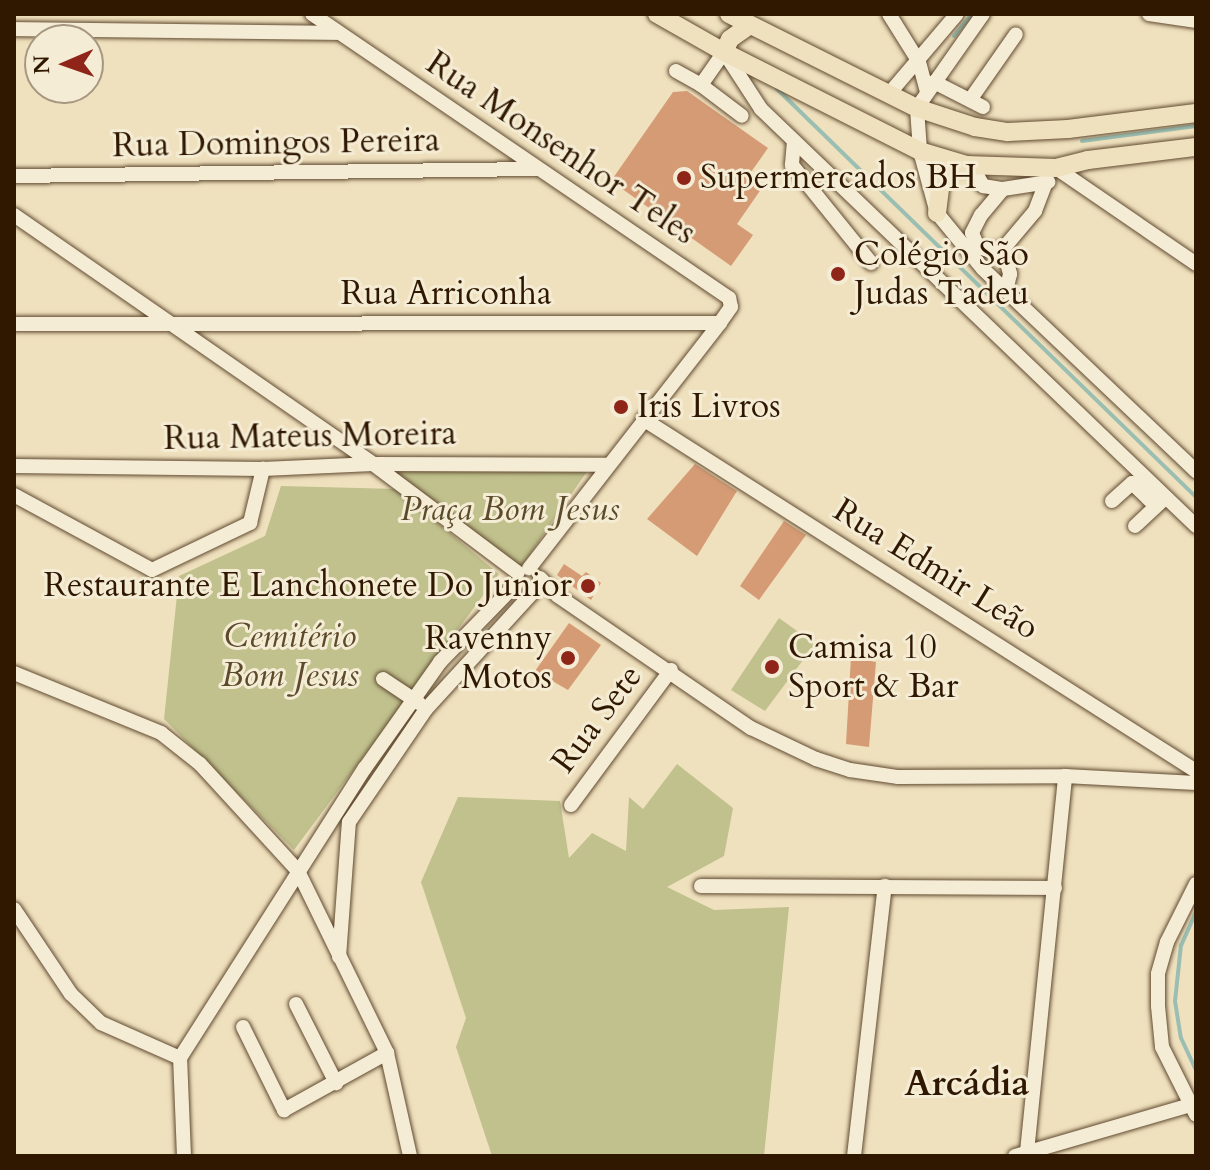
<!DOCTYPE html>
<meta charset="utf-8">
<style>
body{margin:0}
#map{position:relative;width:1210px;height:1170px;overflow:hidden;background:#f0e1be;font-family:Cardo,serif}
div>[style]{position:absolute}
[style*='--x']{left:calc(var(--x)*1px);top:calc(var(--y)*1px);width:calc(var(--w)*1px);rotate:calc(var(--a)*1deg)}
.green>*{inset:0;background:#c0c18d}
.stream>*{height:4px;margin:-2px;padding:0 2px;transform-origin:2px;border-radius:2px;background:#9abeb1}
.building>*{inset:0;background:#d49b75}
.roads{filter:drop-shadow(0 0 2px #604a30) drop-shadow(0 0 2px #604a30)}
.minor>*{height:14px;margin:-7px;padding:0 7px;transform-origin:7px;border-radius:7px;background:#f5ecd5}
.major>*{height:18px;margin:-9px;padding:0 9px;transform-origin:9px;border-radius:9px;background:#f0e1be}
.dots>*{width:22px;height:22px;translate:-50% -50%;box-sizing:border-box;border:4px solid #f5ecd5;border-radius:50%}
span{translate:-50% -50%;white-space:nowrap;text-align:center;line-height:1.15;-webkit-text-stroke:6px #f5ecd5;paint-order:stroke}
.street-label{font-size:34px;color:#301800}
.poi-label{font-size:34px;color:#301800}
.left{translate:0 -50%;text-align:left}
.right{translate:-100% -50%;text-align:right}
.park-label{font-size:34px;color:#5b4b2a;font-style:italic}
.neighbourhood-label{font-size:36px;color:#301800;font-weight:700}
.frame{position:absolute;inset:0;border:16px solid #301800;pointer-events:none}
.north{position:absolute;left:24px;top:24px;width:80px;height:80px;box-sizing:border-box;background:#f5ecd5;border:2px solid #a69780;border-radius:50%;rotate:268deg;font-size:22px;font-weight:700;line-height:32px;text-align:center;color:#301800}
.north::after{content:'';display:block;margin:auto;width:28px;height:36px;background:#8f2418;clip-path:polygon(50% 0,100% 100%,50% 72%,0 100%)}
</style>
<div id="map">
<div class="green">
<div style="clip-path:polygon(387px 470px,588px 470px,521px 567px)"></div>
<div style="clip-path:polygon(281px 486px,397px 489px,499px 574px,294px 850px,164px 719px,179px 576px,265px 536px)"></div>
<div style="clip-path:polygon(779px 618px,815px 644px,765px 711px,731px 690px)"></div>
<div style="clip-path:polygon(677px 764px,733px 808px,724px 856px,667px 887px,714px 910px,789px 907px,764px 1156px,492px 1156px,456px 1047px,466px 1018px,421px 882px,458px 797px,560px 801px,569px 858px,592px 833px,626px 851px,629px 797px,643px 809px)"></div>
</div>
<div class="stream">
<div style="--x:954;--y:36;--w:28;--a:-51"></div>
<div style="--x:777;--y:89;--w:585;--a:44.24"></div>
<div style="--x:1082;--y:141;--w:115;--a:-7.5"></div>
<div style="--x:1196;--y:912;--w:36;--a:114"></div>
<div style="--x:1181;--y:945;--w:56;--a:96.1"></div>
<div style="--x:1175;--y:1001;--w:37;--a:81"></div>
<div style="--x:1181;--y:1038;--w:35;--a:65"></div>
</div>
<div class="building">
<div style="clip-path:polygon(687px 91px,768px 148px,749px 175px,764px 185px,737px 224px,753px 235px,731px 266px,611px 181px,673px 92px)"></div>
<div style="clip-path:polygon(695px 464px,737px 491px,697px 556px,647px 519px)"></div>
<div style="clip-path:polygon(784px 521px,806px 535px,759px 600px,740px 586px)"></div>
<div style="clip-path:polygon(564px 564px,582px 576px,586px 572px,601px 583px,591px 600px,557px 575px)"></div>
<div style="clip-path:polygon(569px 623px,601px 645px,568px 690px,535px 671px)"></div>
<div style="clip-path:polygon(851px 657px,876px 662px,869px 747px,846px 744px)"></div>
</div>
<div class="roads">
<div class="minor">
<div style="--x:312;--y:14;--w:505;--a:34.26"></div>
<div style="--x:729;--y:298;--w:9;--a:77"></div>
<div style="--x:731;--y:307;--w:19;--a:125"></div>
<div style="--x:720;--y:323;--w:311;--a:127.9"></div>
<div style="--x:889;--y:14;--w:57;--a:58"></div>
<div style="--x:919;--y:62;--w:31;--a:75"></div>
<div style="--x:983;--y:14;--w:115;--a:125.1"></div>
<div style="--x:917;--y:108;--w:43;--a:86"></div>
<div style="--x:920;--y:151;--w:64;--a:74.7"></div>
<div style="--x:937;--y:213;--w:72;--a:50.6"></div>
<div style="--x:983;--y:269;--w:294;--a:43.5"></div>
<div style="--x:1149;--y:14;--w:48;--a:8.5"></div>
<div style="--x:14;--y:29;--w:324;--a:0.7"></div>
<div style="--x:676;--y:71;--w:29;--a:29"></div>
<div style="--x:701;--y:85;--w:40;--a:-55.1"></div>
<div style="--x:724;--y:52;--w:68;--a:57"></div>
<div style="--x:761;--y:109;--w:603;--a:43.79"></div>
<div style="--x:934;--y:82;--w:55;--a:27"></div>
<div style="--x:701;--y:85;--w:51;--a:37.1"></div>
<div style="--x:888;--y:95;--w:106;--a:-49.6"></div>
<div style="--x:970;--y:100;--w:80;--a:-55.1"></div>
<div style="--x:794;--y:141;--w:24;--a:95"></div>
<div style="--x:792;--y:165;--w:126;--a:51.1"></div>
<div style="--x:972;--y:166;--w:23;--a:61"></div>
<div style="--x:983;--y:186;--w:20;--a:9"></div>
<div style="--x:1003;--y:189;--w:46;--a:-8.8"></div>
<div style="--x:1056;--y:168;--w:170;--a:34.4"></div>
<div style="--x:14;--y:176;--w:524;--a:-0.77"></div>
<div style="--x:1003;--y:189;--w:34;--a:130"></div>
<div style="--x:981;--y:215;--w:20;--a:117"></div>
<div style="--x:972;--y:233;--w:15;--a:67"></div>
<div style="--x:978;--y:247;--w:10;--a:17"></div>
<div style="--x:988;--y:250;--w:15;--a:-4"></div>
<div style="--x:1003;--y:249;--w:50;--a:-49.9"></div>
<div style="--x:1035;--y:211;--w:28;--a:-69"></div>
<div style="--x:14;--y:215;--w:437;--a:34.7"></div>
<div style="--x:373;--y:464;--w:181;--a:36.9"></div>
<div style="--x:1003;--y:249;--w:26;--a:74"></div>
<div style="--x:1010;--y:274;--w:17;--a:103"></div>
<div style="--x:14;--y:324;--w:706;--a:-0.08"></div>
<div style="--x:643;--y:419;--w:656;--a:32.48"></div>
<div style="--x:14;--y:466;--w:249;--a:0.7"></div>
<div style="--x:263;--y:469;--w:110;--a:-2.6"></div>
<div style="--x:373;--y:464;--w:233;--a:0.2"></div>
<div style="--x:14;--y:495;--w:157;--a:28.5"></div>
<div style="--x:152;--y:570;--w:109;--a:-25.6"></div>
<div style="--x:250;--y:523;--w:56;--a:-76.5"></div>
<div style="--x:1112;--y:501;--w:27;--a:-42"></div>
<div style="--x:1132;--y:483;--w:33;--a:44"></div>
<div style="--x:1135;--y:526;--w:38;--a:-43"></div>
<div style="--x:540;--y:578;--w:25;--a:45"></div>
<div style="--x:558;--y:596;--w:234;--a:34.4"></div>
<div style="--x:751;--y:728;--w:72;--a:25.5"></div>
<div style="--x:816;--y:759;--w:36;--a:18"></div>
<div style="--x:850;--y:770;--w:49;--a:8.3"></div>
<div style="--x:898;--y:777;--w:167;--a:-0.3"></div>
<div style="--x:1065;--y:776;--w:131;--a:3.1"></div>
<div style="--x:14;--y:673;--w:159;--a:22.2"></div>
<div style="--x:161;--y:733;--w:50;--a:38.5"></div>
<div style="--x:200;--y:764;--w:145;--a:47.5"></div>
<div style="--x:298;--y:871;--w:203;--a:63.9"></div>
<div style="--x:387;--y:1053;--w:106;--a:77.4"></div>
<div style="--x:383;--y:679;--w:43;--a:33.7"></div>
<div style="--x:571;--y:805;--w:168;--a:-53.5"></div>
<div style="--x:1196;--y:884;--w:65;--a:116.6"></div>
<div style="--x:1167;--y:942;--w:33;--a:106"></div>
<div style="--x:1158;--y:974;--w:32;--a:90"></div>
<div style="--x:1158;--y:1006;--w:41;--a:84.4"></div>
<div style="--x:1162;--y:1047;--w:76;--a:63.4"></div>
<div style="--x:701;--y:886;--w:354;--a:0.3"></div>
<div style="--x:14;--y:909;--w:102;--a:56.2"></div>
<div style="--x:71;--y:994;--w:42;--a:44"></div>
<div style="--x:101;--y:1023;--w:86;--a:23.9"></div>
<div style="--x:339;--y:957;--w:135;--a:-85.8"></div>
<div style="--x:349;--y:822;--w:137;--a:-55.7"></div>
<div style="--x:426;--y:709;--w:160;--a:-47.5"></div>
<div style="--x:296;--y:1004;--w:89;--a:63.1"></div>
<div style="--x:243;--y:1027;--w:93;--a:63.7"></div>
<div style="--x:284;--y:1110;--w:118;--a:-29"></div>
<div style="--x:1027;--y:1152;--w:378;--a:-84.2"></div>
<div style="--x:184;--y:1156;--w:98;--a:-92.3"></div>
<div style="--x:180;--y:1058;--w:344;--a:-57.5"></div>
<div style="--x:365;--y:768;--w:130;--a:-54.7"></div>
<div style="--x:440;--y:662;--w:109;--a:-45.7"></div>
<div style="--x:854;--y:1156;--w:272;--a:-83.5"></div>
<div style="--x:1015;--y:1156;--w:182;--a:-16.2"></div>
</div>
<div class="major">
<div style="--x:657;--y:14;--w:77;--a:29.6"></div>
<div style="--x:724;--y:52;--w:220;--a:26.8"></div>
<div style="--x:920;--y:151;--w:48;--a:16.9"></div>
<div style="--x:966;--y:165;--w:90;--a:1.9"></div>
<div style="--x:1056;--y:168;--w:33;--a:-14"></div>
<div style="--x:1088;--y:160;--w:109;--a:-6.9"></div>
<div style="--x:729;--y:14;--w:210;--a:26.6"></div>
<div style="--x:917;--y:108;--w:61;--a:18.1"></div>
<div style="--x:975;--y:127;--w:33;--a:9"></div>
<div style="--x:1008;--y:132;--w:60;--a:-2.9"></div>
<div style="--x:1068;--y:129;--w:129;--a:-7.1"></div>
<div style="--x:724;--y:52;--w:14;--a:-65"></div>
<div style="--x:730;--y:39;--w:24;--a:-35"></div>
<div style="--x:937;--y:213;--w:40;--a:-82.9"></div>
<div style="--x:942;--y:173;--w:10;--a:-37"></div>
<div style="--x:950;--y:167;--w:14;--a:-4"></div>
</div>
</div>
<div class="dots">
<div style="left:684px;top:178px;background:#8f2418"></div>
<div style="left:838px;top:274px;background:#8f2418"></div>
<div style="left:621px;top:407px;background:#8f2418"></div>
<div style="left:588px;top:586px;background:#8f2418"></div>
<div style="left:568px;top:658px;background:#8f2418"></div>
<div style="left:772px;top:667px;background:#8f2418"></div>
</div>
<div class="street-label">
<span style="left:276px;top:143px;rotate:-1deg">Rua Domingos Pereira</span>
<span style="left:561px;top:148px;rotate:34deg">Rua Monsenhor Teles</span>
<span style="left:446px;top:294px">Rua Arriconha</span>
<span style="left:310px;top:436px;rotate:-1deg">Rua Mateus Moreira</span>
<span style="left:936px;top:569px;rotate:32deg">Rua Edmir Leão</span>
<span style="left:597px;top:719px;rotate:-53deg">Rua Sete</span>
</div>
<div class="poi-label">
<span class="left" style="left:700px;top:178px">Supermercados BH</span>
<span class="left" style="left:854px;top:274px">Colégio São<br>Judas Tadeu</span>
<span class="left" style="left:637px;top:407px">Iris Livros</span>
<span class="right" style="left:572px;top:586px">Restaurante E Lanchonete Do Junior</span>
<span class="right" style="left:552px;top:658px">Ravenny<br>Motos</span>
<span class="left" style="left:788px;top:667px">Camisa 10<br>Sport &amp; Bar</span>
</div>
<div class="park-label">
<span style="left:510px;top:510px">Praça Bom Jesus</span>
<span style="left:290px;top:656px">Cemitério<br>Bom Jesus</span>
</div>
<div class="neighbourhood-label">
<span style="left:967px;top:1084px">Arcádia</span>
</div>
<div class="frame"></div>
<div class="north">N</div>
</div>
